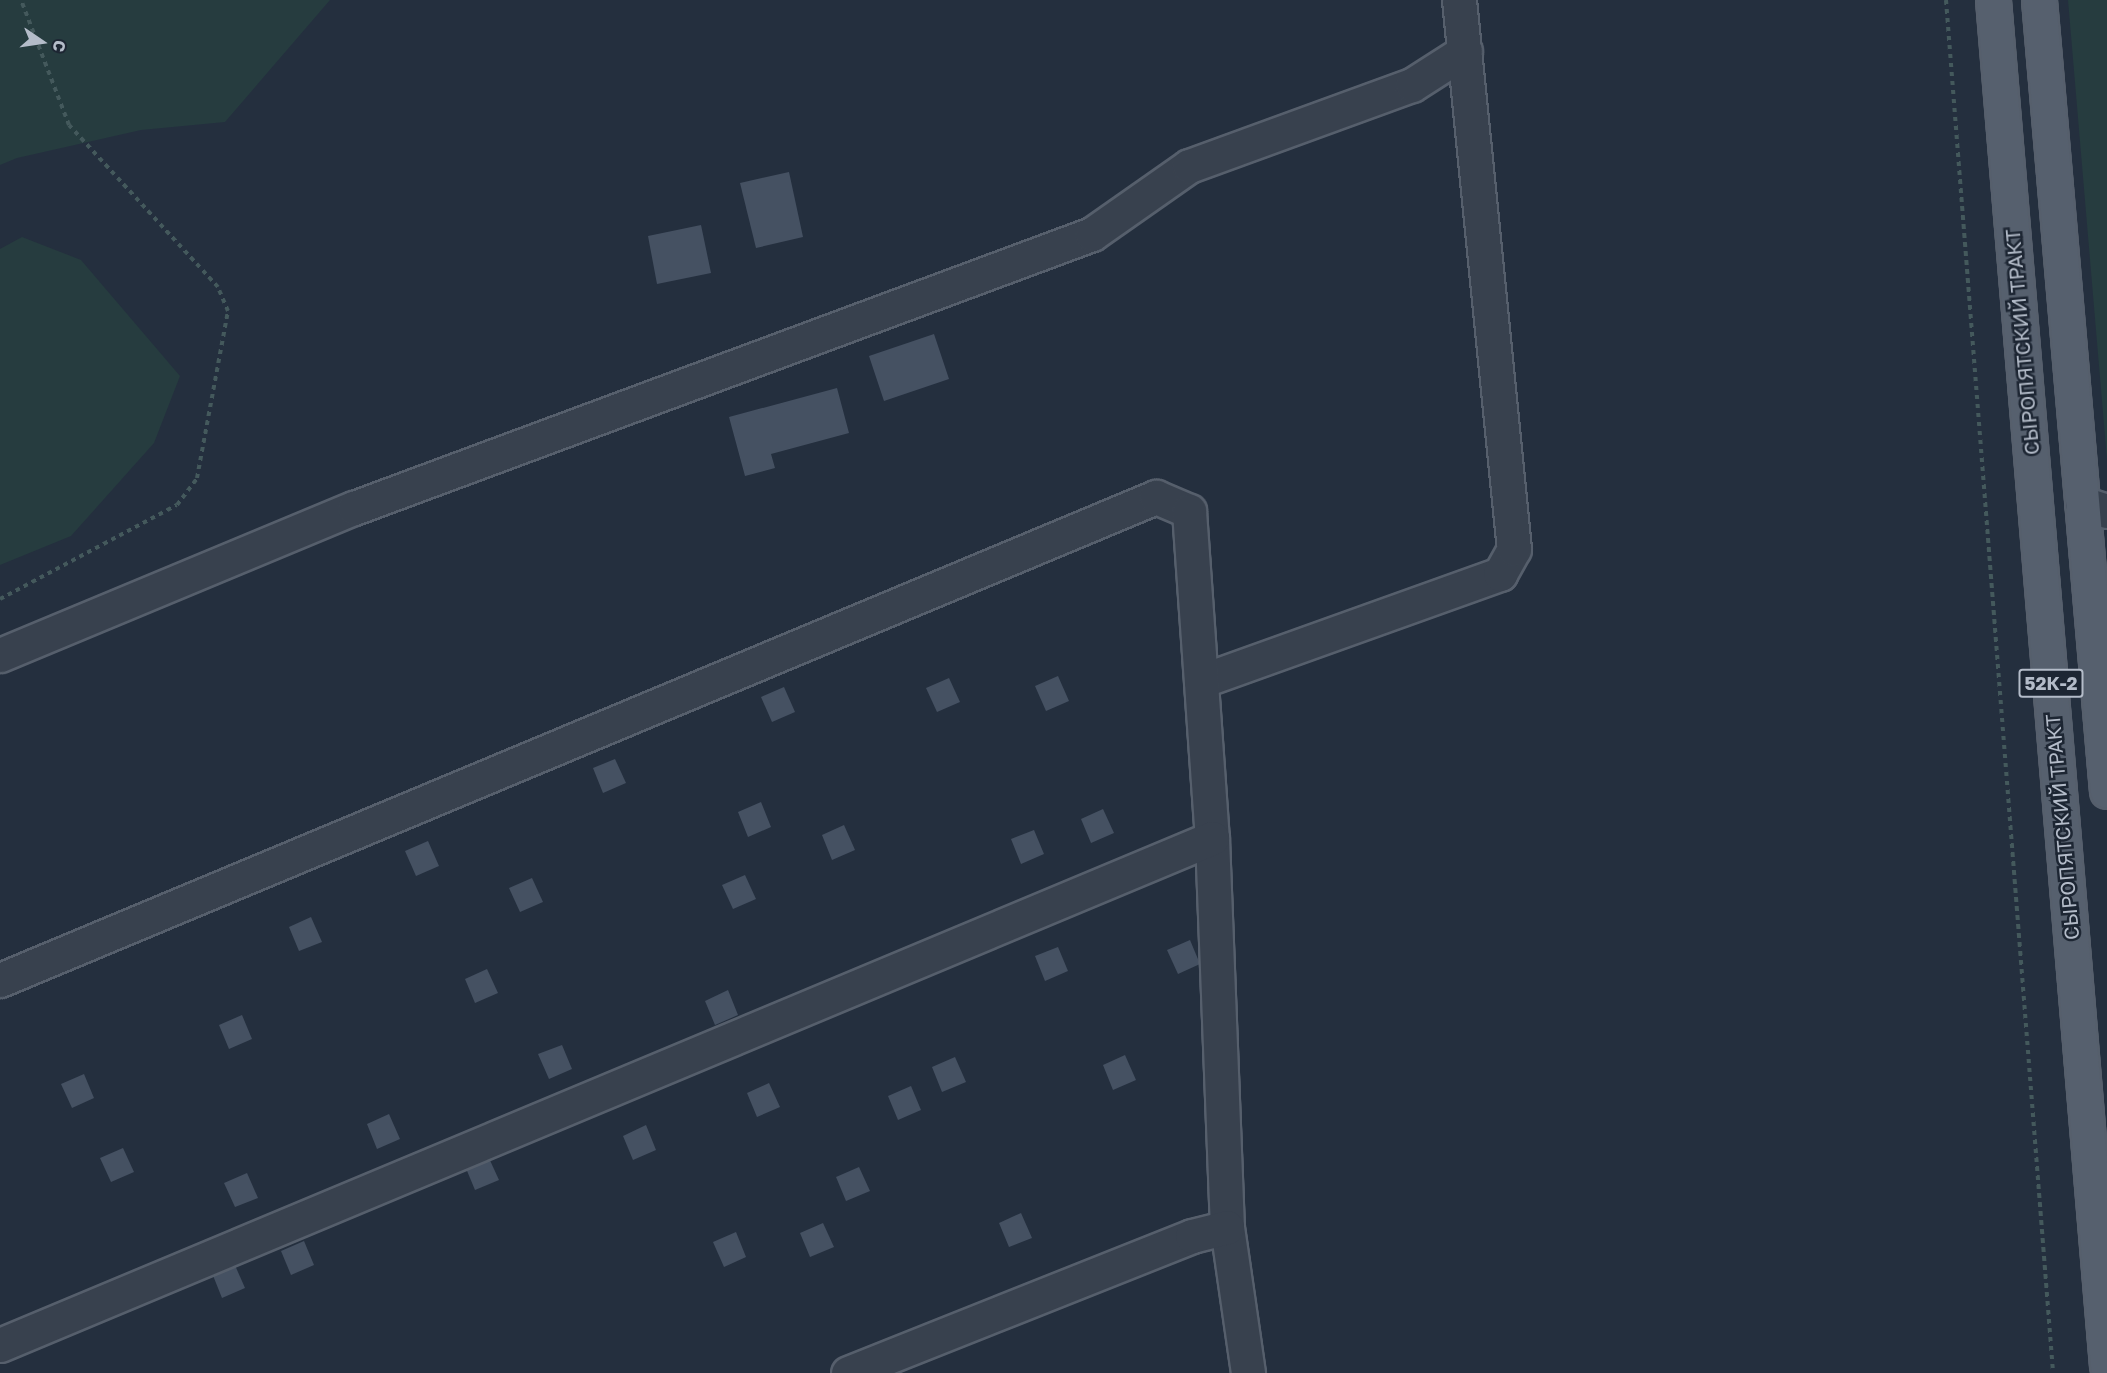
<!DOCTYPE html>
<html>
<head>
<meta charset="utf-8">
<style>
  body { margin:0 }
  #map { position:relative; width:2107px; height:1373px; overflow:hidden; background:#242f3e; font-family:"Golos Text",sans-serif }
  div>[style] { position:absolute }
  [style*='--x'] { left:calc(var(--x)*1px); top:calc(var(--y)*1px); width:calc(var(--w)*1px); rotate:calc(var(--a)*1deg) }
  .green>* { inset:0; background:#263c3f }
  .building>* { inset:0; background:#455162 }
  .path>* { height:4px; margin-top:-2px; transform-origin:0; background:repeating-linear-gradient(90deg,#44595c 0 4.5px,transparent 0 9px) }
  .roads { filter:drop-shadow(2px 0 #565f6c) drop-shadow(-2px 0 #565f6c) drop-shadow(0 2px #565f6c) drop-shadow(0 -2px #565f6c) }
  .minor>* { height:33px; margin:-16.5px; padding:0 16.5px; transform-origin:16.5px; border-radius:16.5px; background:#38414e }
  .major>* { height:33px; margin:-16.5px; padding:0 16.5px; transform-origin:16.5px; border-radius:16.5px; background:#56606e }
  span { translate:-50% -50%; white-space:nowrap; text-align:center; line-height:1.15; -webkit-text-stroke:5px #1d2633; paint-order:stroke }
  .shield-label span { padding:2px 4px; background:#1d2633; border:2px solid; border-radius:4px; -webkit-text-stroke-width:0 }
  .shield-label { font-size:18px; color:#b4bcc9; font-weight:700 }
  .street-label { font-size:20px; color:#b4bcc9 }
  .north { position:absolute; left:12px; top:12px; width:60px; height:60px; -webkit-text-stroke:4px #1d2633; paint-order:stroke; rotate:103deg; font-size:16px; font-weight:700; line-height:24px; text-align:center; color:#b4bcc9 }
  .north::after { content:''; display:block; margin:auto; width:21px; height:27px; background:#b4bcc9; clip-path:polygon(50% 0,100% 100%,50% 72%,0 100%) }
</style>
</head>
<body>
<div id="map">
  <div class="green">
    <i style="clip-path:polygon(0 0,330px 0,225px 122px,141px 130px,17px 158px,0 165px)"></i>
    <i style="clip-path:polygon(2068px 0,2107px 0,2107px 460px)"></i>
    <i style="clip-path:polygon(22px 237px,81px 260px,180px 376px,154px 443px,71px 536px,0 565px,0 249px)"></i>
  </div>
  <div class="building">
    <i style="clip-path:polygon(789px 172px,803px 237px,756px 248px,740px 183px)"></i>
    <i style="clip-path:polygon(701px 225px,711px 273px,657px 284px,648px 236px)"></i>
    <i style="clip-path:polygon(934px 334px,949px 379px,884px 401px,869px 356px)"></i>
    <i style="clip-path:polygon(837px 388px,849px 433px,771px 454px,775px 468px,745px 476px,729px 417px)"></i>
    <i style="clip-path:polygon(1058px 676px,1069px 701px,1046px 711px,1035px 686px)"></i>
    <i style="clip-path:polygon(949px 678px,960px 702px,937px 712px,926px 688px)"></i>
    <i style="clip-path:polygon(784px 687px,795px 712px,772px 722px,761px 697px)"></i>
    <i style="clip-path:polygon(615px 759px,626px 783px,603px 793px,593px 768px)"></i>
    <i style="clip-path:polygon(761px 802px,771px 827px,748px 837px,738px 812px)"></i>
    <i style="clip-path:polygon(1103px 809px,1114px 833px,1091px 843px,1081px 819px)"></i>
    <i style="clip-path:polygon(844px 825px,855px 850px,832px 860px,822px 835px)"></i>
    <i style="clip-path:polygon(1034px 830px,1044px 854px,1021px 864px,1011px 839px)"></i>
    <i style="clip-path:polygon(428px 841px,439px 866px,416px 876px,405px 851px)"></i>
    <i style="clip-path:polygon(745px 875px,756px 899px,733px 909px,722px 885px)"></i>
    <i style="clip-path:polygon(532px 878px,543px 902px,520px 912px,509px 888px)"></i>
    <i style="clip-path:polygon(311px 917px,322px 942px,299px 951px,289px 927px)"></i>
    <i style="clip-path:polygon(1190px 940px,1200px 964px,1178px 974px,1167px 950px)"></i>
    <i style="clip-path:polygon(1058px 947px,1068px 971px,1045px 981px,1035px 956px)"></i>
    <i style="clip-path:polygon(487px 969px,498px 993px,475px 1003px,465px 979px)"></i>
    <i style="clip-path:polygon(728px 990px,738px 1015px,715px 1025px,705px 1001px)"></i>
    <i style="clip-path:polygon(242px 1015px,252px 1039px,229px 1049px,219px 1025px)"></i>
    <i style="clip-path:polygon(562px 1045px,572px 1069px,549px 1079px,538px 1054px)"></i>
    <i style="clip-path:polygon(1125px 1055px,1136px 1080px,1113px 1090px,1103px 1065px)"></i>
    <i style="clip-path:polygon(955px 1057px,966px 1082px,942px 1092px,932px 1067px)"></i>
    <i style="clip-path:polygon(84px 1074px,94px 1098px,72px 1108px,61px 1084px)"></i>
    <i style="clip-path:polygon(769px 1083px,780px 1107px,757px 1117px,747px 1093px)"></i>
    <i style="clip-path:polygon(911px 1086px,921px 1110px,898px 1120px,888px 1096px)"></i>
    <i style="clip-path:polygon(389px 1114px,400px 1139px,377px 1149px,367px 1124px)"></i>
    <i style="clip-path:polygon(646px 1125px,656px 1150px,633px 1160px,623px 1136px)"></i>
    <i style="clip-path:polygon(123px 1148px,134px 1172px,111px 1182px,100px 1158px)"></i>
    <i style="clip-path:polygon(488px 1156px,499px 1180px,475px 1190px,465px 1166px)"></i>
    <i style="clip-path:polygon(859px 1167px,870px 1191px,846px 1201px,836px 1177px)"></i>
    <i style="clip-path:polygon(247px 1173px,258px 1198px,235px 1207px,224px 1183px)"></i>
    <i style="clip-path:polygon(1021px 1213px,1032px 1238px,1009px 1247px,999px 1223px)"></i>
    <i style="clip-path:polygon(823px 1223px,834px 1247px,810px 1257px,800px 1233px)"></i>
    <i style="clip-path:polygon(736px 1232px,746px 1257px,724px 1267px,713px 1242px)"></i>
    <i style="clip-path:polygon(304px 1241px,314px 1265px,291px 1275px,281px 1251px)"></i>
    <i style="clip-path:polygon(234px 1263px,245px 1288px,222px 1298px,212px 1273px)"></i>
  </div>
  <div class="path">
    <i style="--x:1946;--y:0;--w:1377;--a:85.54"></i>
    <i style="--x:0;--y:599;--w:200;--a:-28"></i>
    <i style="--x:177;--y:505;--w:34;--a:-53"></i>
    <i style="--x:197;--y:478;--w:170;--a:-79.5"></i>
    <i style="--x:228;--y:311;--w:26;--a:-113"></i>
    <i style="--x:218;--y:287;--w:220;--a:-132.6"></i>
    <i style="--x:69;--y:125;--w:134;--a:-111"></i>
  </div>
  <div class="roads">
    <div class="minor">
      <i style="--x:2082;--y:503;--w:26;--a:18"></i>
      <i style="--x:0;--y:655;--w:383;--a:-22.6"></i>
      <i style="--x:354;--y:508;--w:787;--a:-20.37"></i>
      <i style="--x:1092;--y:234;--w:118;--a:-35"></i>
      <i style="--x:1189;--y:166;--w:237;--a:-20"></i>
      <i style="--x:1412;--y:85;--w:63;--a:-32.7"></i>
      <i style="--x:1201;--y:681;--w:318;--a:-19.7"></i>
      <i style="--x:1500;--y:574;--w:29;--a:-61"></i>
      <i style="--x:1514;--y:549;--w:552;--a:-95.72"></i>
      <i style="--x:0;--y:980;--w:1253;--a:-22.68"></i>
      <i style="--x:1156;--y:497;--w:36;--a:23"></i>
      <i style="--x:1189;--y:511;--w:328;--a:86"></i>
      <i style="--x:1212;--y:838;--w:389;--a:87.8"></i>
      <i style="--x:1227;--y:1227;--w:148;--a:81.8"></i>
      <i style="--x:0;--y:1345;--w:1314;--a:-22.7"></i>
      <i style="--x:848;--y:1373;--w:370;--a:-21.7"></i>
      <i style="--x:1192;--y:1236;--w:36;--a:-14"></i>
    </div>
    <div class="major">
      <i style="--x:1993;--y:0;--w:1371;--a:85.23"></i>
      <i style="--x:2039;--y:0;--w:794;--a:85.09"></i>
    </div>
  </div>
  <div class="shield-label">
    <span style="left:2051px;top:683px">52К-2</span>
  </div>
  <div class="street-label">
    <span style="left:2022px;top:342px;rotate:-95deg">СЫРОПЯТСКИЙ ТРАКТ</span>
    <span style="left:2062px;top:827px;rotate:-95deg">СЫРОПЯТСКИЙ ТРАКТ</span>
  </div>
  <div class="north">С</div>
</div>
</body>
</html>
